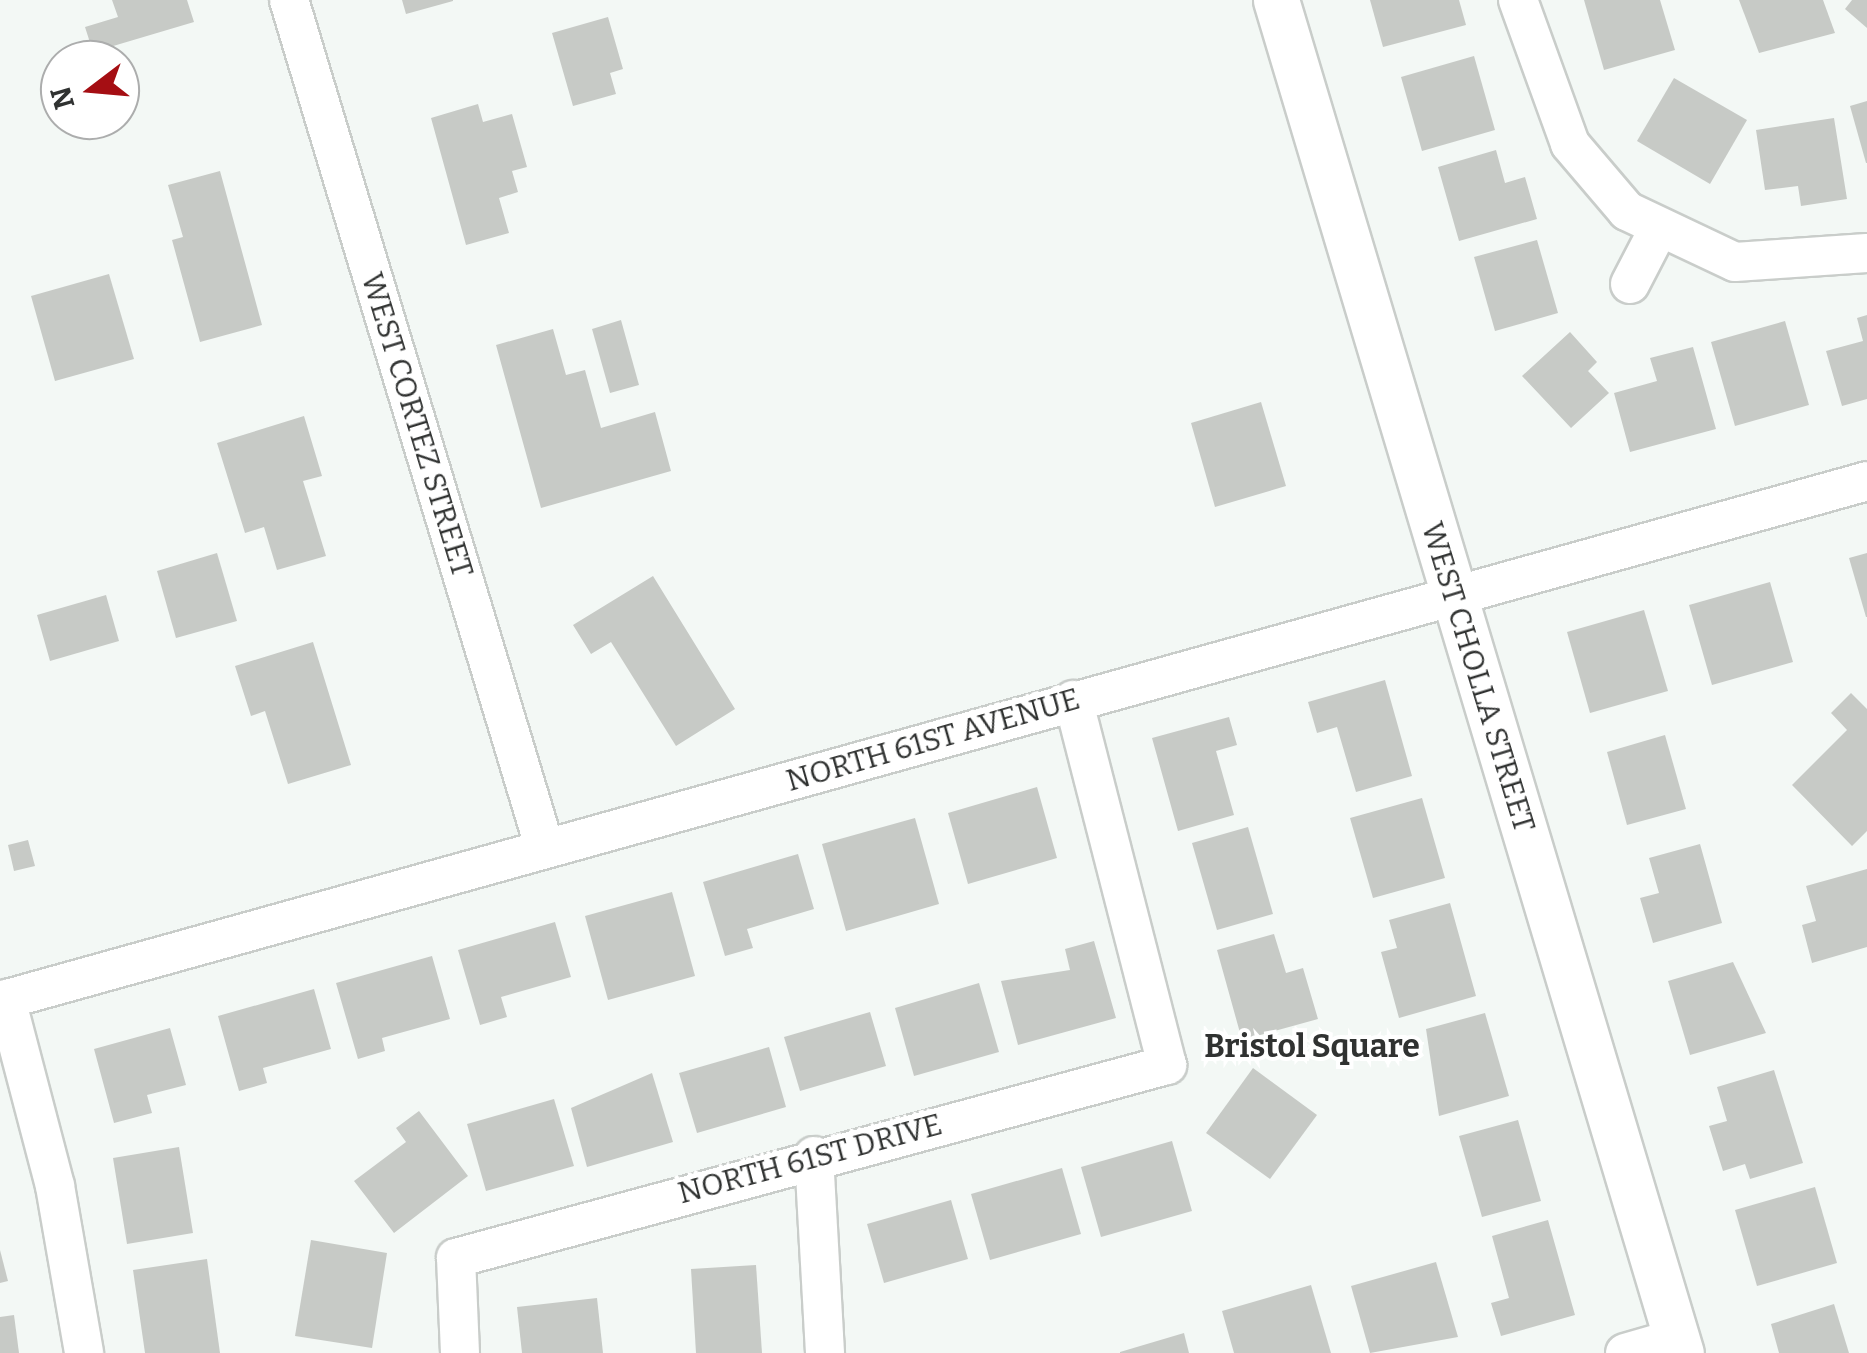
<!DOCTYPE html>
<html>
<head>
<meta charset="utf-8">
<style>
  body { margin:0 }
  #map { position:relative; width:1867px; height:1353px; overflow:hidden; background:#f3f8f5; font-family:Bitter,serif }
  div>[style] { position:absolute }
  [style*='--x'] { left:calc(var(--x)*1px); top:calc(var(--y)*1px); width:calc(var(--w)*1px); rotate:calc(var(--a)*1deg) }
  .building>* { inset:0; background:#c7cac6 }
  .roads { filter:drop-shadow(2px 0 #c9cdca) drop-shadow(-2px 0 #c9cdca) drop-shadow(0 2px #c9cdca) drop-shadow(0 -2px #c9cdca) }
  .minor>* { height:38px; margin:-19px; padding:0 19px; transform-origin:19px; border-radius:19px; background:#fff }
  .tertiary>* { height:45px; margin:-22.5px; padding:0 22.5px; transform-origin:22.5px; border-radius:22.5px; background:#fff }
  span { translate:-50% -50%; white-space:nowrap; text-align:center; line-height:1.15; -webkit-text-stroke:8px #fff; paint-order:stroke }
  .street-label { font-size:30px; color:#303231 }
  .neighbourhood-label { font-size:32px; color:#303231; font-weight:700 }
  .north { position:absolute; left:40px; top:40px; width:100px; height:100px; box-sizing:border-box; background:#fff; border:2px solid #acadad; border-radius:50%; rotate:254deg; font-size:28px; font-weight:700; line-height:40px; text-align:center; color:#303231 }
  .north::after { content:''; display:block; margin:auto; width:35px; height:45px; background:#a50e13; clip-path:polygon(50% 0,100% 100%,50% 72%,0 100%) }
</style>
</head>
<body>
<div id="map">
  <div class="building">
    <i style="clip-path:polygon(112px 0,187px 0,194px 22px,93px 52px,85px 27px,118px 17px)"></i>
    <i style="clip-path:polygon(402px 0,453px 0,453px 1px,406px 14px)"></i>
    <i style="clip-path:polygon(1370px 0,1459px 0,1466px 25px,1383px 47px)"></i>
    <i style="clip-path:polygon(1584px 0,1660px 0,1675px 50px,1604px 70px)"></i>
    <i style="clip-path:polygon(1739px 0,1823px 0,1835px 33px,1759px 53px)"></i>
    <i style="clip-path:polygon(1852px 0,1867px 0,1867px 28px,1845px 9px)"></i>
    <i style="clip-path:polygon(608px 17px,623px 69px,610px 73px,616px 94px,573px 106px,552px 33px)"></i>
    <i style="clip-path:polygon(1474px 56px,1495px 130px,1422px 151px,1401px 77px)"></i>
    <i style="clip-path:polygon(1674px 78px,1747px 120px,1710px 184px,1637px 141px)"></i>
    <i style="clip-path:polygon(1867px 101px,1867px 163px,1866px 163px,1850px 106px)"></i>
    <i style="clip-path:polygon(478px 104px,483px 122px,512px 114px,527px 167px,512px 171px,518px 192px,499px 198px,509px 233px,466px 245px,431px 118px)"></i>
    <i style="clip-path:polygon(1834px 118px,1847px 199px,1801px 206px,1798px 186px,1765px 190px,1756px 130px)"></i>
    <i style="clip-path:polygon(1496px 150px,1505px 183px,1525px 177px,1537px 219px,1459px 241px,1438px 167px)"></i>
    <i style="clip-path:polygon(220px 171px,262px 325px,200px 342px,172px 240px,183px 237px,168px 185px)"></i>
    <i style="clip-path:polygon(1537px 240px,1558px 313px,1495px 331px,1474px 257px)"></i>
    <i style="clip-path:polygon(109px 274px,134px 359px,55px 381px,31px 296px)"></i>
    <i style="clip-path:polygon(1867px 315px,1867px 399px,1842px 406px,1826px 351px,1863px 341px,1857px 318px)"></i>
    <i style="clip-path:polygon(621px 320px,639px 385px,610px 393px,592px 329px)"></i>
    <i style="clip-path:polygon(1785px 321px,1809px 405px,1735px 426px,1711px 342px)"></i>
    <i style="clip-path:polygon(553px 329px,566px 375px,585px 370px,601px 428px,655px 412px,671px 471px,541px 508px,496px 345px)"></i>
    <i style="clip-path:polygon(1570px 332px,1597px 362px,1588px 371px,1609px 393px,1571px 428px,1522px 376px)"></i>
    <i style="clip-path:polygon(1693px 347px,1716px 429px,1630px 452px,1614px 393px,1657px 381px,1650px 358px)"></i>
    <i style="clip-path:polygon(1261px 402px,1286px 486px,1215px 507px,1191px 423px)"></i>
    <i style="clip-path:polygon(304px 416px,322px 476px,303px 481px,326px 556px,277px 570px,264px 527px,245px 533px,217px 443px)"></i>
    <i style="clip-path:polygon(217px 553px,237px 621px,176px 638px,157px 571px)"></i>
    <i style="clip-path:polygon(1867px 553px,1867px 617px,1866px 617px,1849px 558px)"></i>
    <i style="clip-path:polygon(653px 576px,735px 709px,676px 746px,611px 642px,591px 654px,573px 625px)"></i>
    <i style="clip-path:polygon(1770px 582px,1793px 662px,1712px 685px,1689px 605px)"></i>
    <i style="clip-path:polygon(106px 595px,119px 641px,50px 661px,37px 615px)"></i>
    <i style="clip-path:polygon(1644px 610px,1668px 691px,1590px 713px,1567px 632px)"></i>
    <i style="clip-path:polygon(313px 642px,351px 765px,288px 784px,265px 711px,251px 716px,235px 666px)"></i>
    <i style="clip-path:polygon(1385px 680px,1412px 776px,1356px 792px,1337px 727px,1317px 733px,1308px 702px)"></i>
    <i style="clip-path:polygon(1851px 693px,1867px 709px,1867px 831px,1852px 846px,1792px 785px,1847px 730px,1831px 713px)"></i>
    <i style="clip-path:polygon(1229px 717px,1237px 745px,1216px 751px,1234px 815px,1178px 831px,1152px 738px)"></i>
    <i style="clip-path:polygon(1665px 735px,1686px 809px,1627px 825px,1607px 752px)"></i>
    <i style="clip-path:polygon(1037px 787px,1057px 858px,968px 884px,948px 813px)"></i>
    <i style="clip-path:polygon(1422px 798px,1445px 878px,1373px 898px,1350px 818px)"></i>
    <i style="clip-path:polygon(915px 818px,939px 904px,846px 931px,822px 844px)"></i>
    <i style="clip-path:polygon(1248px 827px,1273px 914px,1217px 930px,1192px 843px)"></i>
    <i style="clip-path:polygon(28px 840px,35px 866px,14px 871px,8px 845px)"></i>
    <i style="clip-path:polygon(1700px 844px,1722px 923px,1653px 943px,1640px 898px,1659px 893px,1649px 858px)"></i>
    <i style="clip-path:polygon(798px 854px,814px 909px,747px 929px,753px 948px,725px 956px,703px 882px)"></i>
    <i style="clip-path:polygon(1867px 869px,1867px 947px,1812px 963px,1802px 925px,1816px 921px,1806px 886px)"></i>
    <i style="clip-path:polygon(672px 892px,695px 976px,608px 1000px,585px 916px)"></i>
    <i style="clip-path:polygon(1450px 903px,1476px 996px,1399px 1018px,1381px 952px,1397px 948px,1389px 920px)"></i>
    <i style="clip-path:polygon(555px 922px,571px 977px,501px 997px,507px 1017px,480px 1025px,458px 950px)"></i>
    <i style="clip-path:polygon(1274px 934px,1286px 973px,1303px 968px,1318px 1019px,1242px 1040px,1217px 950px)"></i>
    <i style="clip-path:polygon(1094px 941px,1116px 1018px,1018px 1045px,1001px 981px,1070px 970px,1065px 949px)"></i>
    <i style="clip-path:polygon(432px 956px,450px 1019px,382px 1038px,385px 1051px,358px 1059px,336px 983px)"></i>
    <i style="clip-path:polygon(1733px 962px,1766px 1033px,1690px 1055px,1668px 981px)"></i>
    <i style="clip-path:polygon(979px 983px,999px 1052px,914px 1076px,895px 1008px)"></i>
    <i style="clip-path:polygon(314px 989px,331px 1049px,263px 1068px,267px 1083px,239px 1091px,218px 1016px)"></i>
    <i style="clip-path:polygon(870px 1012px,886px 1066px,800px 1091px,784px 1037px)"></i>
    <i style="clip-path:polygon(1485px 1013px,1509px 1096px,1439px 1116px,1426px 1029px)"></i>
    <i style="clip-path:polygon(170px 1028px,186px 1085px,147px 1095px,152px 1113px,114px 1123px,94px 1049px)"></i>
    <i style="clip-path:polygon(769px 1047px,786px 1107px,697px 1133px,679px 1073px)"></i>
    <i style="clip-path:polygon(1253px 1068px,1317px 1115px,1270px 1179px,1206px 1133px)"></i>
    <i style="clip-path:polygon(1774px 1070px,1803px 1163px,1750px 1179px,1745px 1164px,1723px 1171px,1709px 1126px,1727px 1121px,1717px 1087px)"></i>
    <i style="clip-path:polygon(652px 1073px,673px 1142px,587px 1167px,571px 1108px)"></i>
    <i style="clip-path:polygon(554px 1099px,574px 1166px,486px 1191px,467px 1124px)"></i>
    <i style="clip-path:polygon(419px 1111px,468px 1176px,394px 1233px,354px 1181px,406px 1142px,396px 1128px)"></i>
    <i style="clip-path:polygon(1518px 1120px,1541px 1201px,1482px 1217px,1459px 1136px)"></i>
    <i style="clip-path:polygon(1172px 1141px,1192px 1211px,1101px 1237px,1081px 1167px)"></i>
    <i style="clip-path:polygon(179px 1147px,193px 1233px,127px 1244px,113px 1158px)"></i>
    <i style="clip-path:polygon(1062px 1168px,1081px 1234px,990px 1260px,971px 1194px)"></i>
    <i style="clip-path:polygon(1815px 1187px,1837px 1263px,1757px 1286px,1735px 1210px)"></i>
    <i style="clip-path:polygon(951px 1200px,968px 1259px,884px 1283px,867px 1224px)"></i>
    <i style="clip-path:polygon(1548px 1220px,1575px 1315px,1501px 1336px,1491px 1303px,1509px 1298px,1492px 1236px)"></i>
    <i style="clip-path:polygon(311px 1240px,387px 1253px,372px 1348px,295px 1336px)"></i>
    <i style="clip-path:polygon(0 1250px,8px 1281px,0 1283px)"></i>
    <i style="clip-path:polygon(207px 1259px,220px 1353px,145px 1353px,133px 1270px)"></i>
    <i style="clip-path:polygon(1436px 1262px,1458px 1337px,1370px 1353px,1351px 1286px)"></i>
    <i style="clip-path:polygon(756px 1265px,762px 1353px,696px 1353px,691px 1269px)"></i>
    <i style="clip-path:polygon(1311px 1285px,1331px 1353px,1234px 1353px,1222px 1311px)"></i>
    <i style="clip-path:polygon(597px 1298px,603px 1353px,522px 1353px,517px 1307px)"></i>
    <i style="clip-path:polygon(1834px 1304px,1849px 1353px,1779px 1353px,1771px 1324px)"></i>
    <i style="clip-path:polygon(14px 1315px,19px 1353px,0 1353px,0 1317px)"></i>
    <i style="clip-path:polygon(1184px 1333px,1189px 1353px,1120px 1353px,1120px 1352px)"></i>
  </div>
  <div class="roads">
    <div class="minor">
      <i style="--x:289;--y:0;--w:887;--a:73.22"></i>
      <i style="--x:1518;--y:0;--w:153;--a:70.1"></i>
      <i style="--x:1570;--y:144;--w:88;--a:49.6"></i>
      <i style="--x:1627;--y:211;--w:119;--a:25.3"></i>
      <i style="--x:1735;--y:262;--w:132;--a:-3.9"></i>
      <i style="--x:1630;--y:284;--w:59;--a:-62.6"></i>
      <i style="--x:6;--y:999;--w:193;--a:75.3"></i>
      <i style="--x:55;--y:1186;--w:169;--a:80.1"></i>
      <i style="--x:0;--y:1001;--w:1938;--a:-15.56"></i>
      <i style="--x:814;--y:1156;--w:197;--a:86.8"></i>
      <i style="--x:460;--y:1353;--w:95;--a:-92.4"></i>
      <i style="--x:456;--y:1258;--w:737;--a:-15.19"></i>
      <i style="--x:1167;--y:1065;--w:377;--a:-104.4"></i>
      <i style="--x:1625;--y:1353;--w:54;--a:-16.1"></i>
    </div>
    <div class="tertiary">
      <i style="--x:1276;--y:0;--w:1412;--a:73.34"></i>
    </div>
  </div>
  <div class="street-label">
    <span style="left:417px;top:425px;rotate:73deg">WEST CORTEZ STREET</span>
    <span style="left:1478px;top:677px;rotate:73deg">WEST CHOLLA STREET</span>
    <span style="left:933px;top:740px;rotate:-16deg">NORTH 61ST AVENUE</span>
    <span style="left:810px;top:1159px;rotate:-15deg">NORTH 61ST DRIVE</span>
  </div>
  <div class="neighbourhood-label">
    <span style="left:1312px;top:1046px">Bristol Square</span>
  </div>
  <div class="north">N</div>
</div>
</body>
</html>
